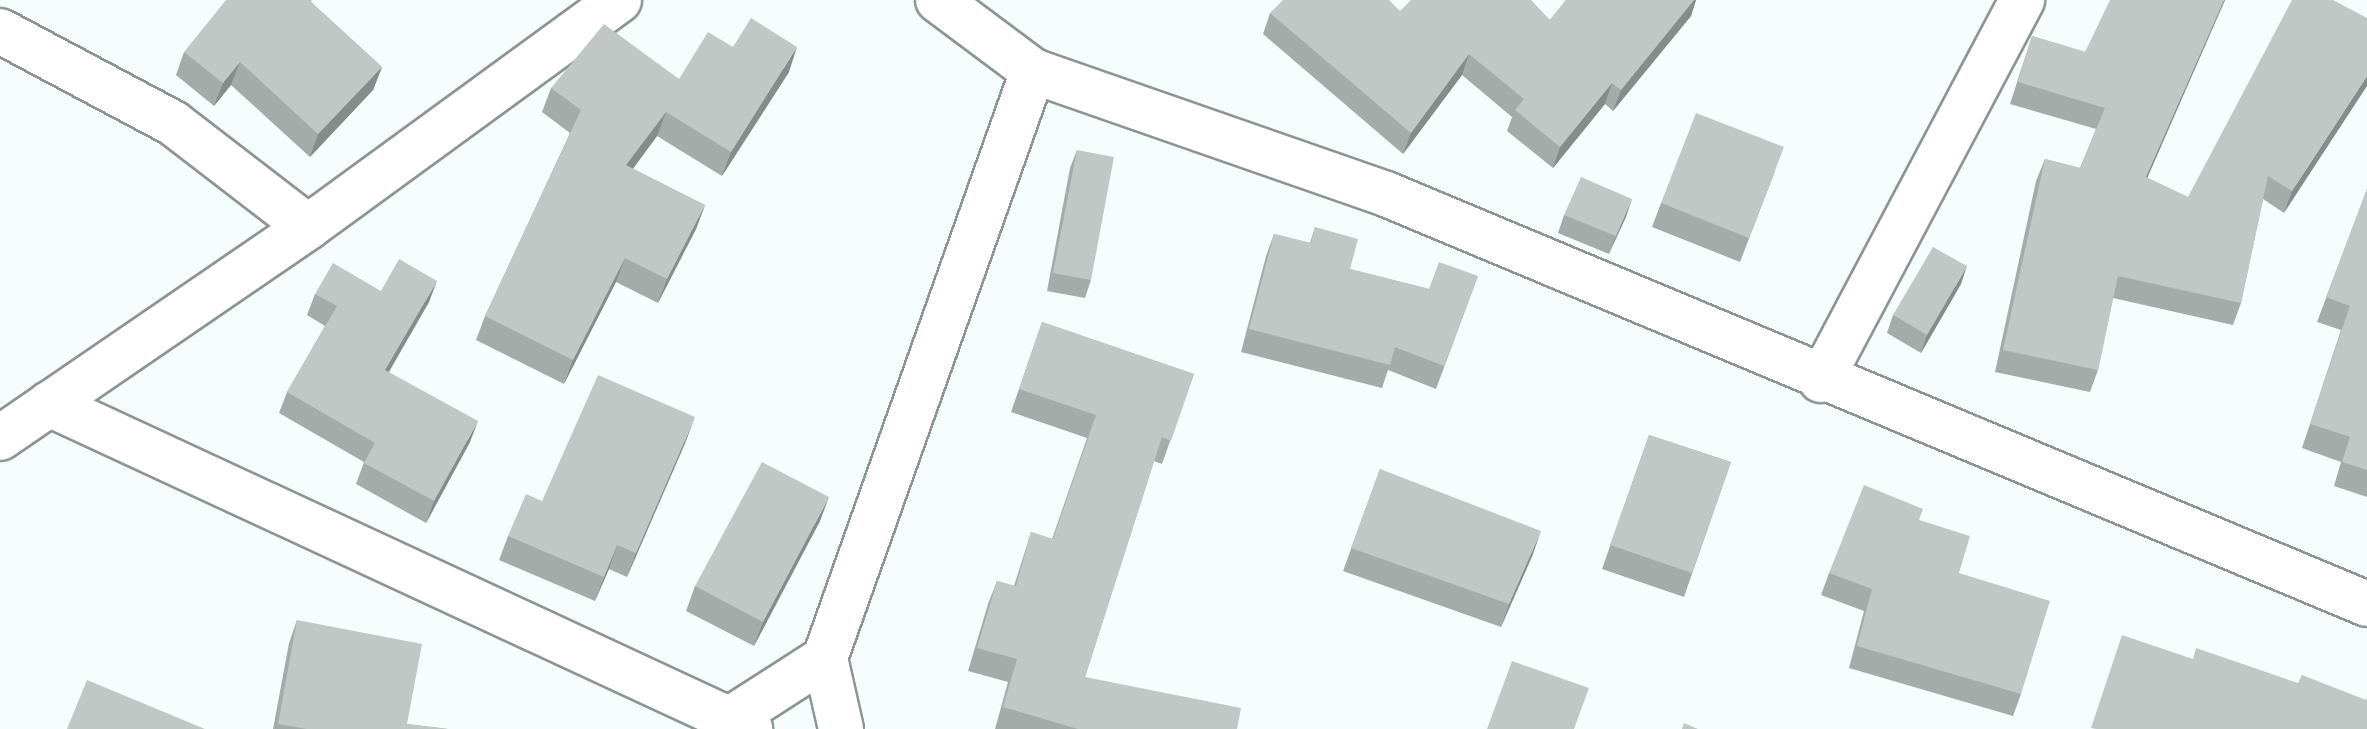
<!DOCTYPE html>
<html>
<head>
<meta charset="utf-8">
<style>
  body { margin:0 }
  #map { position:relative; width:2367px; height:729px; overflow:hidden; background:#f5fefc; font-family:Quicksand,sans-serif }
  div>[style] { position:absolute }
  [style*='--x'] { left:calc(var(--x)*1px); top:calc(var(--y)*1px); width:calc(var(--w)*1px); rotate:calc(var(--a)*1deg) }
  .roads { filter:drop-shadow(2px 0 #8d9593) drop-shadow(-2px 0 #8d9593) drop-shadow(0 2px #8d9593) drop-shadow(0 -2px #8d9593) }
  .street>* { height:44px; margin:-22px; padding:0 22px; transform-origin:22px; border-radius:22px; background:#fff }
  .wall>* { inset:0; background:#a4aca9 }
  .shaded-wall>* { inset:0; background:#868c8a }
  .building>* { inset:0; background:#bfc8c5 }
  span { translate:-50% -50%; white-space:nowrap; text-align:center; line-height:1.15; -webkit-text-stroke:6px #f5fefc; paint-order:stroke }
</style>
</head>
<body>
<div id="map">
  <div class="roads">
    <div class="street">
      <i style="--x:938;--y:0;--w:119;--a:36.8"></i>
      <i style="--x:1033;--y:71;--w:374;--a:19.2"></i>
      <i style="--x:1386;--y:194;--w:1063;--a:22.68"></i>
      <i style="--x:0;--y:31;--w:196;--a:28"></i>
      <i style="--x:173;--y:123;--w:170;--a:37.6"></i>
      <i style="--x:1821;--y:380;--w:430;--a:-62.1"></i>
      <i style="--x:49;--y:404;--w:773;--a:24.87"></i>
      <i style="--x:0;--y:438;--w:373;--a:-34.4"></i>
      <i style="--x:308;--y:227;--w:385;--a:-36.1"></i>
      <i style="--x:727;--y:721;--w:117;--a:-32.7"></i>
      <i style="--x:841;--y:729;--w:73;--a:-102.7"></i>
      <i style="--x:825;--y:658;--w:623;--a:-70.49"></i>
    </div>
  </div>
  <div class="wall">
    <i style="clip-path:polygon(1566px 0,1696px 0,1691px 16px,1613px 111px,1605px 104px,1553px 168px,1507px 131px,1512px 117px,1462px 75px,1403px 154px,1263px 34px,1270px 13px,1400px 11px,1550px 20px)"></i>
    <i style="clip-path:polygon(2225px 0,2147px 178px,2188px 197px,2367px 18px,2284px 213px,2263px 199px,2241px 303px,2233px 325px,2113px 298px,2098px 370px,2090px 392px,1995px 372px,2036px 181px,2045px 159px,2080px 168px,2096px 129px,2010px 104px,2032px 36px,2085px 52px)"></i>
    <i style="clip-path:polygon(311px 2px,382px 67px,373px 90px,310px 157px,231px 85px,214px 106px,176px 75px,184px 52px)"></i>
    <i style="clip-path:polygon(733px 47px,789px 72px,722px 176px,657px 136px,633px 169px,705px 205px,696px 229px,658px 303px,616px 282px,564px 384px,476px 340px,485px 316px,570px 133px,542px 112px,551px 88px,679px 79px)"></i>
    <i style="clip-path:polygon(1077px 150px,1091px 280px,1085px 298px,1047px 291px,1070px 168px)"></i>
    <i style="clip-path:polygon(1775px 171px,1740px 262px,1652px 227px,1661px 203px)"></i>
    <i style="clip-path:polygon(2367px 189px,2367px 497px,2334px 486px,2341px 462px,2302px 448px,2341px 330px,2317px 322px)"></i>
    <i style="clip-path:polygon(1632px 199px,1609px 254px,1558px 233px,1564px 215px)"></i>
    <i style="clip-path:polygon(1315px 227px,1350px 269px,1429px 289px,1478px 276px,1436px 389px,1388px 370px,1382px 388px,1241px 352px,1266px 256px,1274px 234px,1310px 243px)"></i>
    <i style="clip-path:polygon(1961px 284px,1921px 353px,1887px 333px,1893px 315px)"></i>
    <i style="clip-path:polygon(381px 291px,429px 302px,389px 372px,470px 442px,426px 523px,356px 484px,364px 462px,279px 413px,287px 392px,325px 326px,307px 315px,315px 294px)"></i>
    <i style="clip-path:polygon(1042px 322px,1194px 374px,1162px 464px,1154px 461px,1085px 677px,1237px 729px,995px 729px,1008px 682px,968px 671px,988px 604px,997px 581px,1014px 586px,1031px 532px,1052px 539px,1087px 438px,1011px 412px)"></i>
    <i style="clip-path:polygon(1649px 435px,1731px 462px,1684px 597px,1602px 569px)"></i>
    <i style="clip-path:polygon(686px 441px,627px 577px,609px 569px,595px 601px,499px 560px,508px 536px)"></i>
    <i style="clip-path:polygon(1380px 469px,1533px 554px,1501px 627px,1343px 571px)"></i>
    <i style="clip-path:polygon(1919px 520px,1959px 573px,2021px 694px,2013px 716px,1849px 668px,1864px 611px,1821px 595px,1829px 573px)"></i>
    <i style="clip-path:polygon(820px 521px,754px 646px,686px 611px,695px 586px)"></i>
    <i style="clip-path:polygon(297px 620px,407px 724px,448px 729px,273px 729px,289px 643px)"></i>
  </div>
  <div class="shaded-wall">
    <i style="clip-path:polygon(1694px 0,1696px 0,1691px 16px,1613px 111px,1621px 90px)"></i>
    <i style="clip-path:polygon(2224px 0,2225px 0,2138px 199px,2146px 177px)"></i>
    <i style="clip-path:polygon(797px 47px,789px 72px,722px 176px,731px 152px)"></i>
    <i style="clip-path:polygon(1469px 54px,1462px 75px,1403px 154px,1411px 133px)"></i>
    <i style="clip-path:polygon(240px 62px,231px 85px,214px 106px,223px 83px)"></i>
    <i style="clip-path:polygon(382px 67px,373px 90px,310px 157px,318px 134px)"></i>
    <i style="clip-path:polygon(2367px 76px,2367px 86px,2284px 213px,2292px 191px)"></i>
    <i style="clip-path:polygon(1612px 83px,1605px 104px,1553px 168px,1560px 147px)"></i>
    <i style="clip-path:polygon(666px 112px,657px 136px,617px 190px,626px 165px)"></i>
    <i style="clip-path:polygon(1632px 199px,1626px 217px,1609px 254px,1616px 236px)"></i>
    <i style="clip-path:polygon(705px 205px,696px 229px,658px 303px,667px 279px)"></i>
    <i style="clip-path:polygon(625px 258px,616px 282px,564px 384px,573px 360px)"></i>
    <i style="clip-path:polygon(1967px 266px,1961px 284px,1921px 353px,1927px 335px)"></i>
    <i style="clip-path:polygon(437px 281px,429px 302px,377px 392px,385px 370px)"></i>
    <i style="clip-path:polygon(695px 417px,686px 441px,627px 577px,636px 553px)"></i>
    <i style="clip-path:polygon(478px 421px,470px 442px,426px 523px,434px 501px)"></i>
    <i style="clip-path:polygon(829px 497px,820px 521px,754px 646px,763px 622px)"></i>
    <i style="clip-path:polygon(1541px 531px,1533px 554px,1501px 627px,1509px 604px)"></i>
    <i style="clip-path:polygon(617px 545px,609px 569px,595px 601px,604px 577px)"></i>
  </div>
  <div class="building">
    <i style="clip-path:polygon(226px 0,312px 0,311px 2px,382px 67px,318px 134px,240px 62px,223px 83px,184px 52px)"></i>
    <i style="clip-path:polygon(1283px 0,1389px 0,1400px 11px,1411px 0,1531px 0,1550px 20px,1566px 0,1694px 0,1621px 90px,1612px 83px,1560px 147px,1515px 110px,1524px 99px,1469px 54px,1411px 133px,1270px 13px)"></i>
    <i style="clip-path:polygon(2110px 0,2224px 0,2146px 177px,2188px 197px,2292px 0,2333px 0,2367px 18px,2367px 76px,2292px 191px,2268px 176px,2241px 303px,2118px 276px,2098px 370px,2003px 350px,2045px 159px,2080px 168px,2105px 108px,2018px 82px,2032px 36px,2085px 52px)"></i>
    <i style="clip-path:polygon(751px 18px,797px 47px,731px 152px,666px 112px,626px 165px,705px 205px,667px 279px,625px 258px,573px 360px,485px 316px,581px 110px,551px 88px,604px 24px,679px 79px,708px 32px,733px 47px)"></i>
    <i style="clip-path:polygon(1696px 113px,1784px 147px,1749px 238px,1661px 203px)"></i>
    <i style="clip-path:polygon(1077px 150px,1114px 157px,1091px 280px,1053px 273px)"></i>
    <i style="clip-path:polygon(1581px 177px,1632px 199px,1616px 236px,1564px 215px)"></i>
    <i style="clip-path:polygon(2367px 189px,2367px 470px,2342px 462px,2350px 437px,2310px 424px,2350px 306px,2326px 297px)"></i>
    <i style="clip-path:polygon(1315px 227px,1358px 239px,1350px 269px,1429px 289px,1439px 262px,1478px 276px,1444px 366px,1395px 347px,1390px 365px,1249px 329px,1274px 234px,1311px 243px)"></i>
    <i style="clip-path:polygon(1933px 247px,1967px 266px,1927px 335px,1893px 315px)"></i>
    <i style="clip-path:polygon(399px 259px,437px 281px,385px 370px,478px 421px,434px 501px,364px 463px,375px 443px,287px 392px,337px 306px,315px 294px,333px 263px,381px 291px)"></i>
    <i style="clip-path:polygon(1042px 322px,1194px 374px,1171px 441px,1162px 437px,1085px 677px,1241px 708px,1237px 729px,1078px 729px,1003px 707px,1017px 659px,977px 648px,997px 581px,1016px 586px,1031px 532px,1053px 539px,1096px 415px,1019px 389px)"></i>
    <i style="clip-path:polygon(598px 375px,695px 417px,636px 553px,617px 545px,604px 577px,508px 536px,526px 494px,542px 501px)"></i>
    <i style="clip-path:polygon(1649px 435px,1731px 462px,1692px 573px,1610px 545px)"></i>
    <i style="clip-path:polygon(762px 462px,829px 497px,763px 622px,695px 586px)"></i>
    <i style="clip-path:polygon(1380px 469px,1541px 531px,1509px 604px,1351px 548px)"></i>
    <i style="clip-path:polygon(1864px 485px,1923px 509px,1919px 520px,1970px 536px,1959px 573px,2050px 601px,2021px 694px,1857px 646px,1872px 589px,1829px 573px)"></i>
    <i style="clip-path:polygon(297px 620px,422px 644px,407px 724px,448px 729px,307px 729px,278px 724px)"></i>
    <i style="clip-path:polygon(2122px 635px,2193px 659px,2196px 648px,2298px 683px,2302px 675px,2366px 700px,2367px 696px,2367px 729px,2096px 729px,2091px 728px)"></i>
    <i style="clip-path:polygon(1512px 661px,1589px 688px,1574px 729px,1487px 729px)"></i>
    <i style="clip-path:polygon(87px 680px,205px 729px,67px 729px)"></i>
    <i style="clip-path:polygon(1684px 723px,1698px 729px,1682px 729px)"></i>
  </div>
</div>
</body>
</html>
